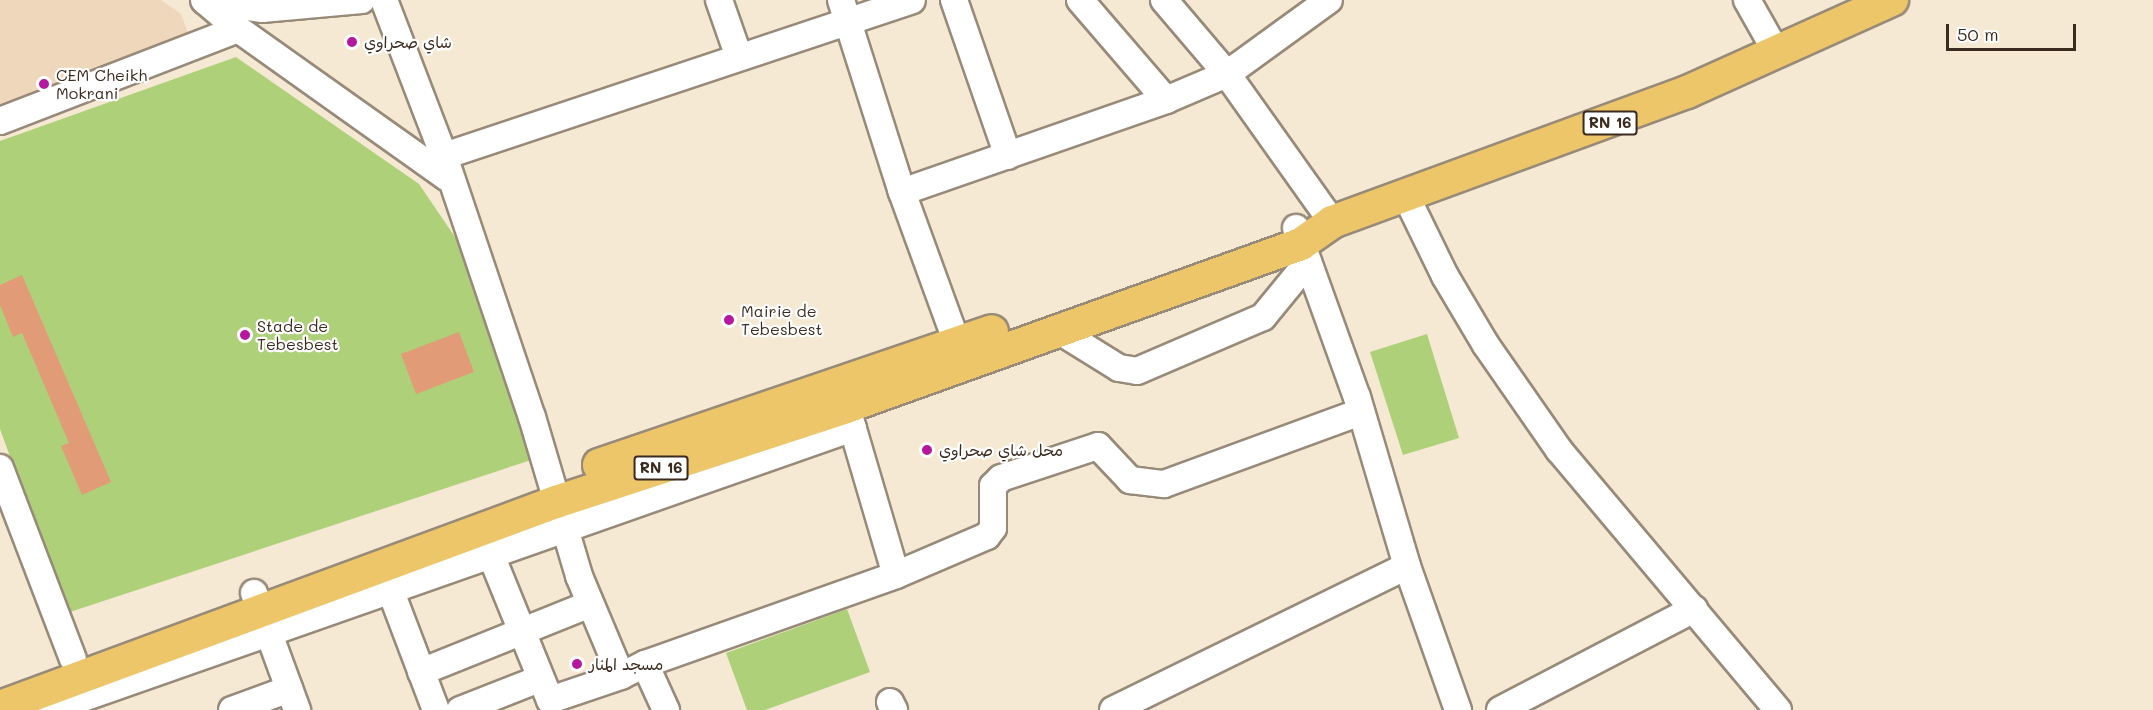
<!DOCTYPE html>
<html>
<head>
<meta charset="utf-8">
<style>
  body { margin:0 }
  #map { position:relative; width:2153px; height:710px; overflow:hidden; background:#f5e9d4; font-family:Mali,"Playpen Sans Arabic",sans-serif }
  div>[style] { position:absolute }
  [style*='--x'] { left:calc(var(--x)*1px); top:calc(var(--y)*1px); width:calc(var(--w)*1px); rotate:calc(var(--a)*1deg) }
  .built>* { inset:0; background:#eed7bb }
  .green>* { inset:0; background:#aed079 }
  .building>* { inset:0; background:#e19c77 }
  .roads { filter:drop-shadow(2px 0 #988a79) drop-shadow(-2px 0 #988a79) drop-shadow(0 2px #988a79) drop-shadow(0 -2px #988a79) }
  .minor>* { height:26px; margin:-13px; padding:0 13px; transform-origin:13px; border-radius:13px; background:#fff }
  .major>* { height:32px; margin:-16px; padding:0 16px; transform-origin:16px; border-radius:16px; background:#ecc669 }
  .dots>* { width:16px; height:16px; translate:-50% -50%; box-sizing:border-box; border:3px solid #fff; border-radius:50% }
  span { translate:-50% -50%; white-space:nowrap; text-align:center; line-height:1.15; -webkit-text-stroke:4.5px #fff; paint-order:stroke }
  .shield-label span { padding:2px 4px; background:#fff; border:2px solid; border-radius:4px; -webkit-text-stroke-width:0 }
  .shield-label { font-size:15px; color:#3b2a1e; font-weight:700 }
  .poi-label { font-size:16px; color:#3b2a1e }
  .left { translate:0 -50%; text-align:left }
  .scale { position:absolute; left:1946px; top:24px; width:130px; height:27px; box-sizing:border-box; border:3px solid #3b2a1e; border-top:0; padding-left:8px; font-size:18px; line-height:21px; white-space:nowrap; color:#3b2a1e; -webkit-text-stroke:4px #fff; paint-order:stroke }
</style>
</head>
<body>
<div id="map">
  <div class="built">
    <i style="clip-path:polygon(0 0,161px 0,181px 14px,190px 38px,0 116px)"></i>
  </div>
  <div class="green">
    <i style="clip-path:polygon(236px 57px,419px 184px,457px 240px,534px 459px,67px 613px,0 429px,0 141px)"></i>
    <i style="clip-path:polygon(1427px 334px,1459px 438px,1403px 455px,1370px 352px)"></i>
    <i style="clip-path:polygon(847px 609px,870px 672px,765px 710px,747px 710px,726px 653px)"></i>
  </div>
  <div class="building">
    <i style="clip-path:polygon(22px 275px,111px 482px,82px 495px,61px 446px,69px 443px,22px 333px,13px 337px,0 305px,0 285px)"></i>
    <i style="clip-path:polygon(459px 332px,474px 372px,416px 394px,401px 354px)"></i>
  </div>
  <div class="roads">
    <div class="minor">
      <i style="--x:204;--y:0;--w:45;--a:40.5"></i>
      <i style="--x:238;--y:29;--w:257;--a:35.4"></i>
      <i style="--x:384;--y:0;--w:167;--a:69"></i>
      <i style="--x:444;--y:156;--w:275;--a:71.4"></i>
      <i style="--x:532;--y:417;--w:166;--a:73.5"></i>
      <i style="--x:579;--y:576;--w:108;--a:67.2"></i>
      <i style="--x:621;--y:676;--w:27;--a:-27"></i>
      <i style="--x:645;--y:664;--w:51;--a:65.5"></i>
      <i style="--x:719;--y:0;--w:60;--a:70.7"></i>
      <i style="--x:841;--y:0;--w:201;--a:72.4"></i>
      <i style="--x:902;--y:192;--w:179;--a:70"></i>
      <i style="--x:954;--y:0;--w:165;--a:70.9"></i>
      <i style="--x:1080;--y:0;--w:132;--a:49.3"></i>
      <i style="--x:1164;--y:0;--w:97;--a:49.6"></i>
      <i style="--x:1227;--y:74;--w:181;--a:54.6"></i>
      <i style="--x:1747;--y:0;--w:61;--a:60.5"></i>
      <i style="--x:205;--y:1;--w:58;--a:8"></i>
      <i style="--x:262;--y:9;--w:100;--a:-5.1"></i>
      <i style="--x:0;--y:121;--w:255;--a:-21.1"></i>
      <i style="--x:444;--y:156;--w:493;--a:-18.4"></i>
      <i style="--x:902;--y:192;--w:280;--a:-19.2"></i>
      <i style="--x:1166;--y:100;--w:66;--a:-23.1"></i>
      <i style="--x:1227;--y:74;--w:126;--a:-36"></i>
      <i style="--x:1405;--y:194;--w:91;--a:64"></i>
      <i style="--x:1445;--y:276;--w:80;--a:59.3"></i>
      <i style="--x:1486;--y:345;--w:128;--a:55.2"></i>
      <i style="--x:1559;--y:450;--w:340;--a:49.9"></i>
      <i style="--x:1296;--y:228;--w:180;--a:70.2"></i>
      <i style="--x:1357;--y:397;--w:176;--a:73.5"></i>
      <i style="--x:1407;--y:566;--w:153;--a:70.5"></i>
      <i style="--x:1056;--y:329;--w:74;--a:31.8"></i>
      <i style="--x:1119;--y:368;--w:18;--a:9"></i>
      <i style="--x:1137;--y:371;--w:137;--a:-23.2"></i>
      <i style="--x:1263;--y:317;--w:71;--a:-50.7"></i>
      <i style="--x:848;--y:412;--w:170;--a:73.6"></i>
      <i style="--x:0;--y:468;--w:204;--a:69.1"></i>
      <i style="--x:491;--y:555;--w:157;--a:67.9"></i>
      <i style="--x:550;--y:700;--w:75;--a:-18.7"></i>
      <i style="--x:385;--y:576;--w:143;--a:69.2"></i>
      <i style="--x:254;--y:593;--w:125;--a:69.8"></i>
      <i style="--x:645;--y:664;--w:266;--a:-19.5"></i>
      <i style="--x:896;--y:575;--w:99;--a:-23.2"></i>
      <i style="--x:987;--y:536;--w:10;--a:-53"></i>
      <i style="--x:993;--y:528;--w:42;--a:-90"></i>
      <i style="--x:993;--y:486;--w:11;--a:-45"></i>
      <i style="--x:1001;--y:478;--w:102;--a:-18.3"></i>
      <i style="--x:1098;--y:446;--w:47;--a:46.7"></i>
      <i style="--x:1130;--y:480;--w:34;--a:7"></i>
      <i style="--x:1164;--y:484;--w:210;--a:-20.1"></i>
      <i style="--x:421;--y:672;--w:182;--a:-21.9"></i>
      <i style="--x:890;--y:702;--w:9;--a:63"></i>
      <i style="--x:49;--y:710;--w:852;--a:-19.33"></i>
      <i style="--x:232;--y:710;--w:61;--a:-20.2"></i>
      <i style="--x:460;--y:710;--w:85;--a:-21.4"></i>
      <i style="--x:1113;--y:710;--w:327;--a:-26.1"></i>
      <i style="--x:1500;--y:710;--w:219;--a:-27.5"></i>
    </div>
    <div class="major">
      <i style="--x:599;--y:465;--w:415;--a:-18.8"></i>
      <i style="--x:0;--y:707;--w:593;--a:-20.24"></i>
      <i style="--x:556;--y:502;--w:305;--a:-18.1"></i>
      <i style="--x:846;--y:407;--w:483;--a:-19.7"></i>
      <i style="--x:1301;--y:244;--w:38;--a:-35"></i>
      <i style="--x:1332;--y:222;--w:378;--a:-20.1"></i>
      <i style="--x:1687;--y:92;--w:225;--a:-24.2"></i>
    </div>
  </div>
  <div class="dots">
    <i style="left:352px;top:42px;background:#b5179e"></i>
    <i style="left:44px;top:84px;background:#b5179e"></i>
    <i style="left:729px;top:320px;background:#b5179e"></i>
    <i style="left:245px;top:335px;background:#b5179e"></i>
    <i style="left:927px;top:450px;background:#b5179e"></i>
    <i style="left:577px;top:664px;background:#b5179e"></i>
  </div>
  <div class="shield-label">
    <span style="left:1610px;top:123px">RN 16</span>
    <span style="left:661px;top:468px">RN 16</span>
  </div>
  <div class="poi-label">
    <span class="left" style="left:364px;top:42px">شاي صحراوي</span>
    <span class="left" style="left:56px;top:84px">CEM Cheikh<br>Mokrani</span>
    <span class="left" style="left:741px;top:320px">Mairie de<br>Tebesbest</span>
    <span class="left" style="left:257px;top:335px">Stade de<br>Tebesbest</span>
    <span class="left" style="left:939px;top:450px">محل شاي صحراوي</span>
    <span class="left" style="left:589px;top:664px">مسجد المنار</span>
  </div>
  <div class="scale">50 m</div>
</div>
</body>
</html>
